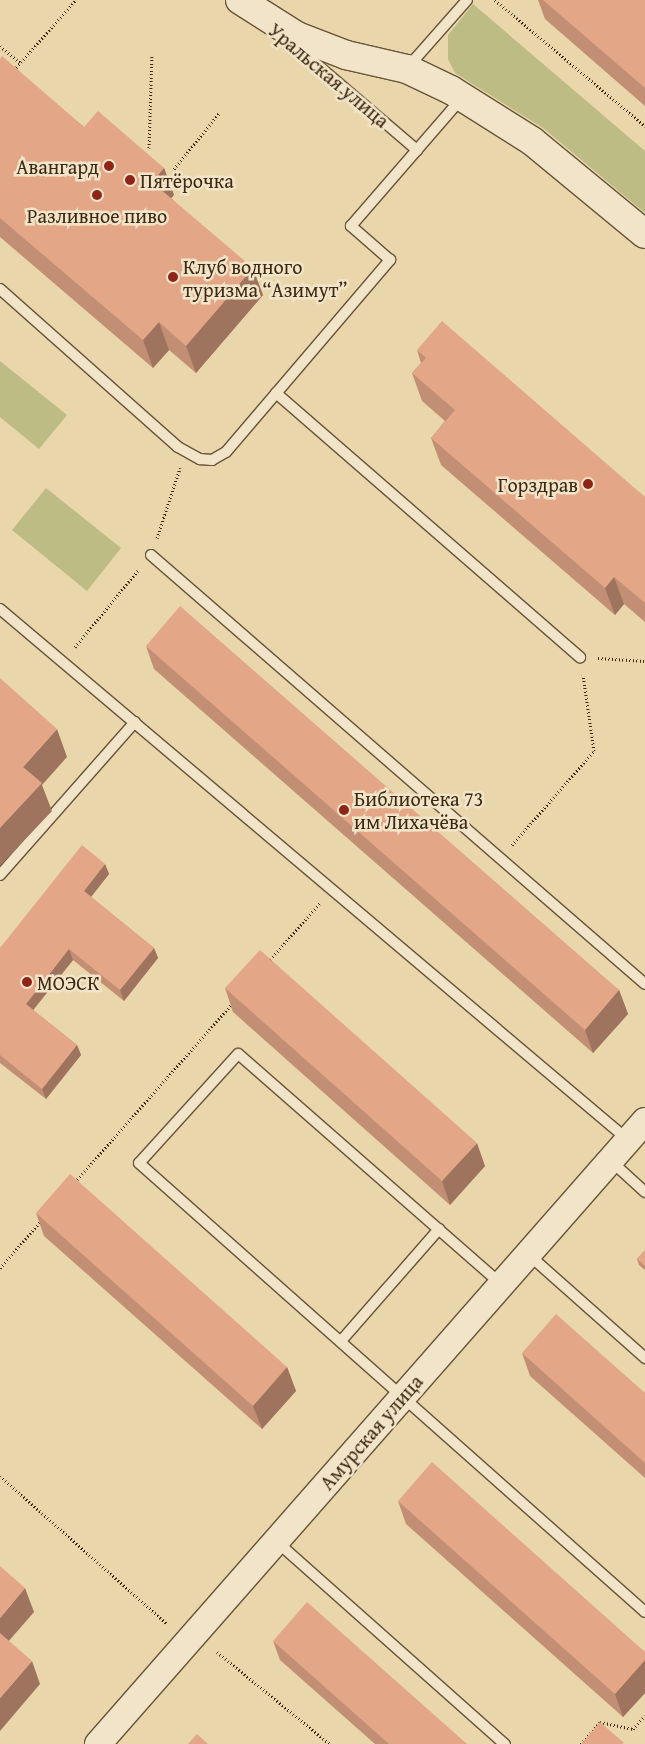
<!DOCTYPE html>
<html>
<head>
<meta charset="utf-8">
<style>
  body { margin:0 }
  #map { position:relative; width:645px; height:1744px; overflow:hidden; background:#e9d6aa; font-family:"Gentium Book Plus",serif }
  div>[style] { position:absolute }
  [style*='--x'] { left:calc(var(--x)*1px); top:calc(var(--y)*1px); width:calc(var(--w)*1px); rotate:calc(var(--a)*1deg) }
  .green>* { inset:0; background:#bdbc84 }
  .path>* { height:3px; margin-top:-1.5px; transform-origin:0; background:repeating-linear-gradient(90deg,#3d2913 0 1px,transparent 0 3.5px) }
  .roads { filter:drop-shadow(1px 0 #685439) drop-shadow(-1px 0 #685439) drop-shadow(0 1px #685439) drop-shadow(0 -1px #685439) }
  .service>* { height:10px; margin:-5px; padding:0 5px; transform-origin:5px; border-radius:5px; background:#f1e4c8 }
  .tertiary>* { height:26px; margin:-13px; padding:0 13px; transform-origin:13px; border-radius:13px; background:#f1e4c8 }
  .secondary>* { height:28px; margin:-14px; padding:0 14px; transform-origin:14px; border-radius:14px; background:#f1e4c8 }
  .wall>* { inset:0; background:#c38f74 }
  .shaded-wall>* { inset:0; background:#9f745e }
  .building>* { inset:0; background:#e3a687 }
  .dots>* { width:14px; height:14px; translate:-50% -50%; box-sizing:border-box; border:2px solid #f1e4c8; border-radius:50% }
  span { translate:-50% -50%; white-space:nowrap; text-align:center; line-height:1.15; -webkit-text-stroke:5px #f1e4c8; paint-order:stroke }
  .street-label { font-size:20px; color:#3d2913 }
  .poi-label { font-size:20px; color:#3d2913 }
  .right { translate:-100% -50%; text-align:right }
  .left { translate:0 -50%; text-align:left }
</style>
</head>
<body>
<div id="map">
  <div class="green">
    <i style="clip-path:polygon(473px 4px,645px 151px,645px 213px,543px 128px,455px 73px,448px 59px,448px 35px)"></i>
    <i style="clip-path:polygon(0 361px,67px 415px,39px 449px,0 417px)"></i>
    <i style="clip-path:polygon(46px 488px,121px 548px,87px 591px,12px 530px)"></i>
  </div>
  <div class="path">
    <i style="--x:495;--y:0;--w:196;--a:40"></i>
    <i style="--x:0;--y:46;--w:26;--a:40"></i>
    <i style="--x:14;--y:70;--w:94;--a:-48.5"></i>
    <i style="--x:149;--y:148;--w:94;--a:-88.2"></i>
    <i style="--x:174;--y:169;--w:73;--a:-51.1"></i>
    <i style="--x:157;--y:538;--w:74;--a:-71.8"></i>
    <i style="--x:75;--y:647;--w:101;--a:-50.6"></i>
    <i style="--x:598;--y:658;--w:47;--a:3.7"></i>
    <i style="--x:512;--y:845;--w:125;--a:-48.9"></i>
    <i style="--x:594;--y:751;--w:77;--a:-98.2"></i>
    <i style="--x:268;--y:962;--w:79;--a:-48.6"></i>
    <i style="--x:75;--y:1182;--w:239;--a:-48.6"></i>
    <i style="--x:0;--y:1268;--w:62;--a:-48.9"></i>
    <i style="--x:0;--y:1476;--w:222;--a:41.5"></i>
    <i style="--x:217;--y:1652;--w:146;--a:39.2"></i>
    <i style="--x:581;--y:1744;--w:29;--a:-49"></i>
    <i style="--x:600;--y:1722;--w:34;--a:12"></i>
    <i style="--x:633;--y:1729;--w:18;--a:-49"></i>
  </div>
  <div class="roads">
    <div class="service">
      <i style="--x:294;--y:45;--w:162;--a:40.5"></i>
      <i style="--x:408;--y:67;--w:89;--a:-48.6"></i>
      <i style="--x:0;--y:289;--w:238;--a:41.6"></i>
      <i style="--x:178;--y:447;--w:25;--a:29"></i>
      <i style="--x:200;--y:459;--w:12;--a:5"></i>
      <i style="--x:212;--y:460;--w:16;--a:-30"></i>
      <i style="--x:226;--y:452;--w:253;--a:-49.5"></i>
      <i style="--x:390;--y:260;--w:52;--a:-138.9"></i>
      <i style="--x:351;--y:226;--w:169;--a:-49.1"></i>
      <i style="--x:276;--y:393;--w:403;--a:41"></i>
      <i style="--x:151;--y:555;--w:654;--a:40.97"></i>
      <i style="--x:0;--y:609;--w:821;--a:40.21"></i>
      <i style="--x:0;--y:875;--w:204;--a:-48.6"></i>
      <i style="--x:611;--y:1161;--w:46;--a:42.4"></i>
      <i style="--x:528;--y:1254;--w:157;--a:41.6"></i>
      <i style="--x:501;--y:1284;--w:349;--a:-138.8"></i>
      <i style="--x:238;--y:1054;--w:147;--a:132.2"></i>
      <i style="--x:139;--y:1163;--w:676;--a:41.58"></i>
      <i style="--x:341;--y:1341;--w:149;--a:-48.8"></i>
      <i style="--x:276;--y:1541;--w:306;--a:41.6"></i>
    </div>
    <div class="tertiary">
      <i style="--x:98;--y:1744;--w:829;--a:-48.72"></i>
    </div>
    <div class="secondary">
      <i style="--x:240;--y:0;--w:67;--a:32.3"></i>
      <i style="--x:297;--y:36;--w:53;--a:21.2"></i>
      <i style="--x:346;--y:55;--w:63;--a:12.9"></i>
      <i style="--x:407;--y:69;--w:49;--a:25.5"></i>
      <i style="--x:451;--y:90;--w:96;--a:32.2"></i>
      <i style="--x:532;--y:141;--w:146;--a:39.5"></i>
    </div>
  </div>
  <div class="wall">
    <i style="clip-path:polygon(538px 0,645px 0,645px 106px,545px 19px)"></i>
    <i style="clip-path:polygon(0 59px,84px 127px,164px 168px,174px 195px,171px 198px,263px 295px,196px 373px,169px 350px,153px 368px,0 237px)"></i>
    <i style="clip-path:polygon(417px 350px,645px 497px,645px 622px,624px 604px,615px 615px,441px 465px,431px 438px,445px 421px,422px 401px,412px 373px,421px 363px)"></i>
    <i style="clip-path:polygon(146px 646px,619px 990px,628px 1014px,593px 1053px,154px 669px)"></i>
    <i style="clip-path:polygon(105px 864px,109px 874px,91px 897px,154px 948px,158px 958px,124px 1001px,73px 960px,33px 1010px,77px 1045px,81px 1055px,46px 1099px,0 1063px,0 948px)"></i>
    <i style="clip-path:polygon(225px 988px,485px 1166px,450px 1205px,233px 1012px)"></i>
    <i style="clip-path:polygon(36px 1213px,287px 1367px,296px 1391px,262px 1429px,44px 1236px)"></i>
    <i style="clip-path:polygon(645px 1250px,645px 1270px,639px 1265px,637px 1259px)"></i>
    <i style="clip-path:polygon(522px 1353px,645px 1393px,645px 1478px,530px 1376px)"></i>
    <i style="clip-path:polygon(398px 1501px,645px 1652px,645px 1693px,623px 1717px,406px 1524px)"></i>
    <i style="clip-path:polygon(273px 1641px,467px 1744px,375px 1744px,280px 1660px)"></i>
  </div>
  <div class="shaded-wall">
    <i style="clip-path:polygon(164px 168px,174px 195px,162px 209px,152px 182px)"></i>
    <i style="clip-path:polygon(253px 268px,263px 295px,196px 373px,186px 346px)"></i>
    <i style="clip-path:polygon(159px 322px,169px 350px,153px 368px,143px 340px)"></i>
    <i style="clip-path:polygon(614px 577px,624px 604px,615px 615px,605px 588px)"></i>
    <i style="clip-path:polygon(57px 729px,67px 757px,42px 785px,52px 811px,0 866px,0 828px,23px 767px)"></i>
    <i style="clip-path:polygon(105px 864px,109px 874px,87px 902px,84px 891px)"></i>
    <i style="clip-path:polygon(154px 948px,158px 958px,124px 1001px,120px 990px)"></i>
    <i style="clip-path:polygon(69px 949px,73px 960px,30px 1014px,26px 1004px)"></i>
    <i style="clip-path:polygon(619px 990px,628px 1014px,593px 1053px,585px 1030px)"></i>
    <i style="clip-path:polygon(77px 1045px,81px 1055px,46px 1099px,42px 1089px)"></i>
    <i style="clip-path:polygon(477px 1143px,485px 1166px,450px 1205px,442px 1181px)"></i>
    <i style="clip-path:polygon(287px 1367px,296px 1391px,262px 1429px,253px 1406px)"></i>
    <i style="clip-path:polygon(25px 1588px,34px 1612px,1px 1650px,0 1647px,0 1618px)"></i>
    <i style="clip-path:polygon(645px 1660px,645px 1693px,623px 1717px,615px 1694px)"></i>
    <i style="clip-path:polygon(32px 1661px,40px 1684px,0 1731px,0 1698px)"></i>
  </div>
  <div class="building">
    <i style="clip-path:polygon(543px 0,645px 0,645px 88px)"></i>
    <i style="clip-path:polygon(2px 56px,84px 127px,98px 111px,164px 168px,152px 182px,253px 268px,186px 346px,159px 322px,143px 340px,0 218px,0 59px)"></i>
    <i style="clip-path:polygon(442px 321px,645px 497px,645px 603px,614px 577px,605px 588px,431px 438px,455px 410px,412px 373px,426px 358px,417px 350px)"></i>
    <i style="clip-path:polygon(180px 606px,619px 990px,585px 1030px,146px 646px)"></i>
    <i style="clip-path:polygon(0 678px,57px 729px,23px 767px,42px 783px,0 828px)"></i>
    <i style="clip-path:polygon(82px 845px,105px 864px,84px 891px,154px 948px,120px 990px,69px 949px,26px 1004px,77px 1045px,42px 1089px,0 1055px,0 948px)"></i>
    <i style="clip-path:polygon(260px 950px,477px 1143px,442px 1181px,225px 988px)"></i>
    <i style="clip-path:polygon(70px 1174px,287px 1367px,253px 1406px,36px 1213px)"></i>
    <i style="clip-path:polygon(645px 1250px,645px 1266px,637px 1259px)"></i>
    <i style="clip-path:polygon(556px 1314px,645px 1393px,645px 1463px,522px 1353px)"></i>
    <i style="clip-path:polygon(432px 1462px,645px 1652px,645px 1660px,615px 1694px,398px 1501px)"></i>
    <i style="clip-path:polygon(0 1566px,25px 1588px,0 1618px)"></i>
    <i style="clip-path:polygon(307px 1602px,467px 1744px,389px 1744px,273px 1641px)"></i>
    <i style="clip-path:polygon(0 1633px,32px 1661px,0 1698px)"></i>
    <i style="clip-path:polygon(600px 1722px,624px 1743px,622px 1744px,581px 1744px)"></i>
    <i style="clip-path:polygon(197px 1734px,208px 1744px,188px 1744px)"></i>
  </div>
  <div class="dots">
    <i style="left:109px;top:166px;background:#8f2418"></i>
    <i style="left:130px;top:180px;background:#8f2418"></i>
    <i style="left:97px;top:195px;background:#8f2418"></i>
    <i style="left:173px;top:277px;background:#8f2418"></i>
    <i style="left:588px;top:484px;background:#8f2418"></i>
    <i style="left:344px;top:810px;background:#8f2418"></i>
    <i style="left:27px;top:982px;background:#8f2418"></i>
  </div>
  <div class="street-label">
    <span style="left:329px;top:75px;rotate:40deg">Уральская улица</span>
    <span style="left:371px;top:1432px;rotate:-49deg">Амурская улица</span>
  </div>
  <div class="poi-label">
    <span class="right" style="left:99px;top:166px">Авангард</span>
    <span class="left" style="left:140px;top:180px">Пятёрочка</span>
    <span style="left:97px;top:215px">Разливное пиво</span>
    <span class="left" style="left:183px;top:278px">Клуб водного<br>туризма “Азимут”</span>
    <span class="right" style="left:578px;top:484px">Горздрав</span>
    <span class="left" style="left:354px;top:810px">Библиотека 73<br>им Лихачёва</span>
    <span class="left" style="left:37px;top:982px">МОЭСК</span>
  </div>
</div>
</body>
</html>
